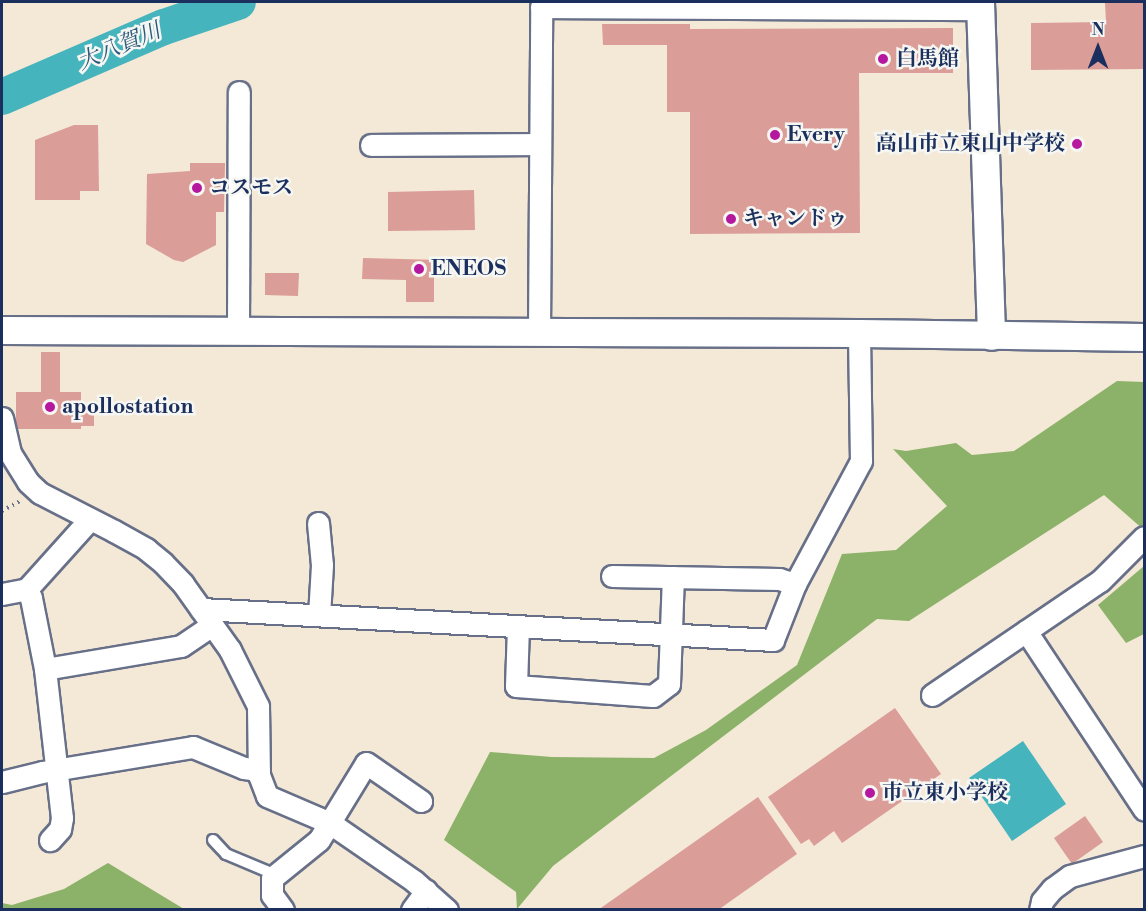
<!DOCTYPE html>
<html>
<head>
<meta charset="utf-8">
<style>
  body { margin:0 }
  #map { position:relative; width:1146px; height:911px; overflow:hidden; background:#f4e8d7; font-family:"Libre Bodoni","Noto Serif JP",serif }
  div>[style] { position:absolute }
  [style*='--x'] { left:calc(var(--x)*1px); top:calc(var(--y)*1px); width:calc(var(--w)*1px); rotate:calc(var(--a)*1deg) }
  .forest>* { inset:0; background:#8bb268 }
  .water>* { inset:0; background:#45b4bd }
  .river>* { height:36px; margin:-18px; padding:0 18px; transform-origin:18px; border-radius:18px; background:#45b4bd }
  .building>* { inset:0; background:#db9d98 }
  .path>* { height:4px; margin-top:-2px; transform-origin:0; background:repeating-linear-gradient(90deg,#677088 0 1.5px,transparent 0 6px) }
  .roads { filter:drop-shadow(2px 0 #677088) drop-shadow(-2px 0 #677088) drop-shadow(0 2px #677088) drop-shadow(0 -2px #677088) }
  .service>* { height:10px; margin:-5px; padding:0 5px; transform-origin:5px; border-radius:5px; background:#fff }
  .minor>* { height:21px; margin:-10.5px; padding:0 10.5px; transform-origin:10.5px; border-radius:10.5px; background:#fff }
  .tertiary>* { height:27px; margin:-13.5px; padding:0 13.5px; transform-origin:13.5px; border-radius:13.5px; background:#fff }
  .dots>* { width:16px; height:16px; translate:-50% -50%; box-sizing:border-box; border:3px solid #f6f6f2; border-radius:50% }
  span { translate:-50% -50%; white-space:nowrap; text-align:center; line-height:1.15; -webkit-text-stroke:5px #f6f6f2; paint-order:stroke }
  .poi-label { font-size:21px; color:#1b2f5e; font-weight:700 }
  .left { translate:0 -50%; text-align:left }
  .right { translate:-100% -50%; text-align:right }
  .water-label { font-size:22px; color:#28577a; font-style:italic }
  .frame { position:absolute; inset:0; border:3px solid #1b2f5e; pointer-events:none }
  .north { position:absolute; left:1068px; top:18px; width:60px; height:60px; -webkit-text-stroke:4px #f6f6f2; paint-order:stroke; rotate:0deg; font-size:16px; font-weight:700; line-height:24px; text-align:center; color:#1b2f5e }
  .north::after { content:''; display:block; margin:auto; width:21px; height:27px; background:#1b2f5e; clip-path:polygon(50% 0,100% 100%,50% 72%,0 100%) }
</style>
</head>
<body>
<div id="map">
  <div class="forest">
    <i style="clip-path:polygon(1117px 381px,1144px 382px,1144px 530px,1104px 495px,909px 621px,877px 619px,553px 866px,517px 909px,516px 892px,444px 840px,490px 752px,552px 757px,654px 758px,706px 730px,797px 665px,842px 554px,896px 550px,947px 506px,893px 449px,906px 451px,956px 443px,972px 455px,1014px 451px)"></i>
    <i style="clip-path:polygon(1144px 566px,1144px 634px,1126px 643px,1098px 605px)"></i>
    <i style="clip-path:polygon(108px 863px,184px 909px,2px 909px,2px 903px,12px 905px,64px 889px)"></i>
  </div>
  <div class="water">
    <i style="clip-path:polygon(1023px 741px,1066px 804px,1012px 841px,969px 778px)"></i>
  </div>
  <div class="river">
    <i style="--x:2;--y:97;--w:176;--a:-23.4"></i>
    <i style="--x:164;--y:27;--w:78;--a:-18.7"></i>
  </div>
  <div class="building">
    <i style="clip-path:polygon(1144px 2px,1144px 69px,1031px 70px,1031px 23px,1106px 22px,1105px 3px)"></i>
    <i style="clip-path:polygon(602px 24px,690px 24px,690px 29px,953px 28px,953px 73px,859px 73px,860px 233px,690px 234px,690px 112px,667px 112px,667px 45px,603px 45px)"></i>
    <i style="clip-path:polygon(74px 125px,98px 125px,99px 191px,80px 191px,80px 200px,35px 200px,35px 140px)"></i>
    <i style="clip-path:polygon(190px 163px,225px 163px,224px 212px,216px 212px,216px 245px,183px 262px,174px 260px,146px 244px,147px 174px,190px 171px)"></i>
    <i style="clip-path:polygon(474px 190px,475px 230px,388px 231px,388px 192px)"></i>
    <i style="clip-path:polygon(363px 258px,441px 260px,441px 276px,434px 276px,434px 302px,406px 302px,406px 280px,362px 279px)"></i>
    <i style="clip-path:polygon(265px 273px,299px 273px,298px 296px,265px 295px)"></i>
    <i style="clip-path:polygon(41px 352px,60px 352px,60px 392px,81px 392px,81px 408px,94px 408px,94px 426px,81px 426px,81px 429px,16px 429px,16px 392px,41px 392px)"></i>
    <i style="clip-path:polygon(895px 708px,941px 774px,842px 843px,834px 831px,814px 846px,809px 839px,801px 844px,768px 797px)"></i>
    <i style="clip-path:polygon(758px 797px,797px 854px,718px 910px,598px 910px)"></i>
    <i style="clip-path:polygon(1085px 816px,1103px 842px,1072px 864px,1054px 838px)"></i>
  </div>
  <div class="path">
    <i style="--x:2;--y:511;--w:23;--a:-29"></i>
  </div>
  <div class="roads">
    <div class="service">
      <i style="--x:213;--y:840;--w:19;--a:47"></i>
      <i style="--x:226;--y:854;--w:54;--a:22.8"></i>
    </div>
    <div class="minor">
      <i style="--x:371;--y:145;--w:169;--a:-0.3"></i>
      <i style="--x:238;--y:330;--w:238;--a:-89.8"></i>
      <i style="--x:539;--y:332;--w:325;--a:-89.6"></i>
      <i style="--x:541;--y:7;--w:440;--a:0.3"></i>
      <i style="--x:2;--y:418;--w:36;--a:77"></i>
      <i style="--x:10;--y:453;--w:34;--a:58"></i>
      <i style="--x:28;--y:482;--w:16;--a:43"></i>
      <i style="--x:40;--y:493;--w:83;--a:27.2"></i>
      <i style="--x:114;--y:531;--w:37;--a:29"></i>
      <i style="--x:146;--y:549;--w:22;--a:39"></i>
      <i style="--x:163;--y:563;--w:29;--a:46"></i>
      <i style="--x:183;--y:584;--w:81;--a:54.5"></i>
      <i style="--x:230;--y:650;--w:63;--a:63.4"></i>
      <i style="--x:258;--y:706;--w:69;--a:89.2"></i>
      <i style="--x:259;--y:775;--w:22;--a:69"></i>
      <i style="--x:267;--y:796;--w:69;--a:23.2"></i>
      <i style="--x:330;--y:823;--w:102;--a:34.6"></i>
      <i style="--x:414;--y:881;--w:44;--a:41.3"></i>
      <i style="--x:318;--y:523;--w:42;--a:84.6"></i>
      <i style="--x:322;--y:565;--w:50;--a:93.4"></i>
      <i style="--x:612;--y:576;--w:167;--a:1"></i>
      <i style="--x:779;--y:579;--w:17;--a:17"></i>
      <i style="--x:27;--y:589;--w:10;--a:66"></i>
      <i style="--x:31;--y:598;--w:72;--a:78.8"></i>
      <i style="--x:45;--y:669;--w:150;--a:83.5"></i>
      <i style="--x:62;--y:818;--w:11;--a:100"></i>
      <i style="--x:60;--y:829;--w:15;--a:132"></i>
      <i style="--x:2;--y:594;--w:25;--a:-11"></i>
      <i style="--x:27;--y:589;--w:94;--a:-48"></i>
      <i style="--x:201;--y:609;--w:573;--a:3.1"></i>
      <i style="--x:773;--y:640;--w:60;--a:-68.6"></i>
      <i style="--x:795;--y:584;--w:140;--a:-61.8"></i>
      <i style="--x:861;--y:461;--w:128;--a:-90.9"></i>
      <i style="--x:518;--y:626;--w:60;--a:91.9"></i>
      <i style="--x:516;--y:686;--w:137;--a:4.2"></i>
      <i style="--x:653;--y:696;--w:20;--a:-37"></i>
      <i style="--x:669;--y:684;--w:107;--a:-87.9"></i>
      <i style="--x:1026;--y:631;--w:214;--a:56.5"></i>
      <i style="--x:45;--y:669;--w:138;--a:-9.6"></i>
      <i style="--x:181;--y:646;--w:37;--a:-34"></i>
      <i style="--x:932;--y:695;--w:203;--a:-34.2"></i>
      <i style="--x:1100;--y:581;--w:62;--a:-45"></i>
      <i style="--x:2;--y:782;--w:41;--a:-14"></i>
      <i style="--x:42;--y:772;--w:153;--a:-9.4"></i>
      <i style="--x:193;--y:747;--w:55;--a:22.4"></i>
      <i style="--x:244;--y:768;--w:15;--a:8"></i>
      <i style="--x:283;--y:910;--w:19;--a:-126"></i>
      <i style="--x:272;--y:895;--w:17;--a:-90"></i>
      <i style="--x:272;--y:878;--w:60;--a:-39"></i>
      <i style="--x:319;--y:840;--w:90;--a:-58.6"></i>
      <i style="--x:366;--y:763;--w:67;--a:34.6"></i>
      <i style="--x:412;--y:910;--w:24;--a:-54"></i>
      <i style="--x:1040;--y:910;--w:9;--a:-77"></i>
      <i style="--x:1042;--y:901;--w:16;--a:-50"></i>
      <i style="--x:1052;--y:889;--w:22;--a:-36"></i>
      <i style="--x:1070;--y:876;--w:77;--a:-15.1"></i>
    </div>
    <div class="tertiary">
      <i style="--x:980;--y:2;--w:334;--a:88.1"></i>
      <i style="--x:2;--y:330;--w:857;--a:0.2"></i>
      <i style="--x:859;--y:333;--w:285;--a:0.8"></i>
    </div>
  </div>
  <div class="dots">
    <i style="left:883px;top:59px;background:#b5179e"></i>
    <i style="left:775px;top:135px;background:#b5179e"></i>
    <i style="left:1077px;top:144px;background:#b5179e"></i>
    <i style="left:197px;top:188px;background:#b5179e"></i>
    <i style="left:731px;top:219px;background:#b5179e"></i>
    <i style="left:419px;top:269px;background:#b5179e"></i>
    <i style="left:50px;top:407px;background:#b5179e"></i>
    <i style="left:870px;top:793px;background:#b5179e"></i>
  </div>
  <div class="poi-label">
    <span class="left" style="left:896px;top:59px">白馬館</span>
    <span class="left" style="left:787px;top:135px">Every</span>
    <span class="right" style="left:1065px;top:144px">高山市立東山中学校</span>
    <span class="left" style="left:209px;top:188px">コスモス</span>
    <span class="left" style="left:743px;top:219px">キャンドゥ</span>
    <span class="left" style="left:431px;top:269px">ENEOS</span>
    <span class="left" style="left:62px;top:407px">apollostation</span>
    <span class="left" style="left:882px;top:793px">市立東小学校</span>
  </div>
  <div class="water-label">
    <span style="left:119px;top:47px;rotate:-23deg">大八賀川</span>
  </div>
  <div class="frame"></div>
  <div class="north">N</div>
</div>
</body>
</html>
